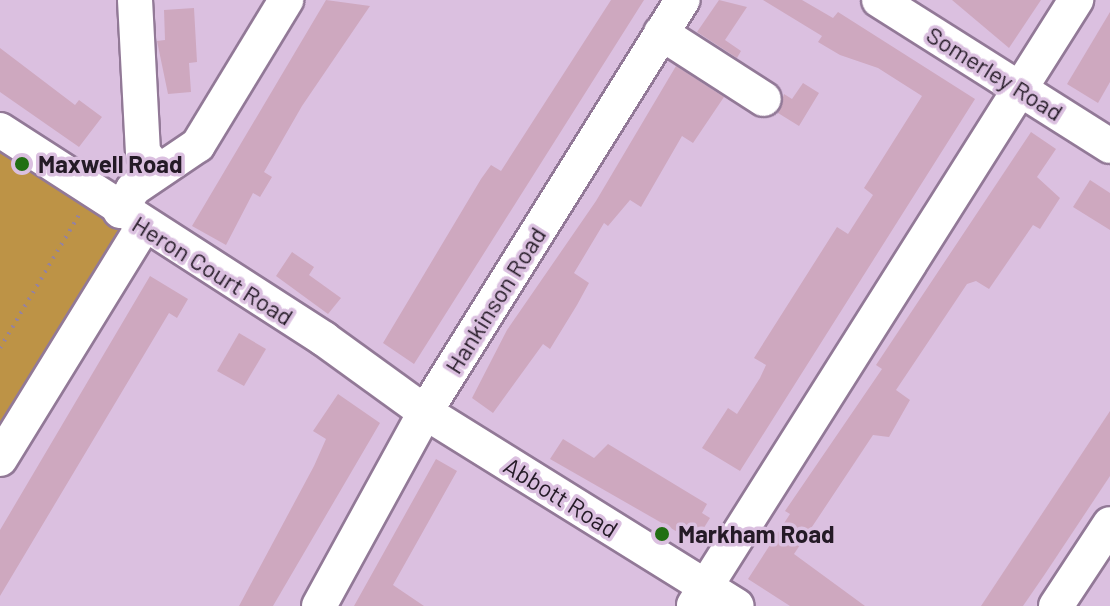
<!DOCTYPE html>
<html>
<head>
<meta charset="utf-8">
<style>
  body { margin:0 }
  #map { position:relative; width:1110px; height:606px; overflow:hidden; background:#dbc0e0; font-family:Barlow,sans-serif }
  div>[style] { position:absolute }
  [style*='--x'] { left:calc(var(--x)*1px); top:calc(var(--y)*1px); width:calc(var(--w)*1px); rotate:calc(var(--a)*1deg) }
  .green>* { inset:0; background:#bd9346 }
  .building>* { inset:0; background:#cea8bf }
  .path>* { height:4px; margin-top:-2px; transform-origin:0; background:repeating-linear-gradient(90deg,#97839b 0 2px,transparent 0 8px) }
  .roads { filter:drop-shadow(2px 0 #927997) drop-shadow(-2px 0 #927997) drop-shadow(0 2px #927997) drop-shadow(0 -2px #927997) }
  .minor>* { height:34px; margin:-17px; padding:0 17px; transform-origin:17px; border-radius:17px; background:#fff }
  .dots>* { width:22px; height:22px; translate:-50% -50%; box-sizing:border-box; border:4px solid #dbc0e0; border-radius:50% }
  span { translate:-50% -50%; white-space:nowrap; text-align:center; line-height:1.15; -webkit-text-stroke:7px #dbc0e0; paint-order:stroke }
  .street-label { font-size:24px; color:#241a26 }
  .poi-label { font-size:24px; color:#241a26; font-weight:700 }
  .left { translate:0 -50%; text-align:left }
</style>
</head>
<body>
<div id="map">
  <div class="green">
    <i style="clip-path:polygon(0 130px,143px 227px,0 459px)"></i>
  </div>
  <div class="building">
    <i style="clip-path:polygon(326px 0,370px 6px,302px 106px,264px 172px,272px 177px,260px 197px,253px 193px,226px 245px,192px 226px)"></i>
    <i style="clip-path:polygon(611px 0,644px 0,414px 364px,383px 343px,481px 179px,491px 165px,501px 171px)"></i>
    <i style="clip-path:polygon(719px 0,747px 7px,725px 40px,741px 51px,737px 58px,697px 32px)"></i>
    <i style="clip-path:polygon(763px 0,802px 0,833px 18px,838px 12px,975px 99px,740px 471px,702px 448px,728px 408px,737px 414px,760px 378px,766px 365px,754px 358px,837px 227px,848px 234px,873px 195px,864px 188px,922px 96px,878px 68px,840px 55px,818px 42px,822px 36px)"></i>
    <i style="clip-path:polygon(952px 0,1041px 0,1009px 48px)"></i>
    <i style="clip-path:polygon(194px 8px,197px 62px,189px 63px,191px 92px,168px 94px,157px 41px,165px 40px,164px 10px)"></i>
    <i style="clip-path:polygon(1110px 12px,1110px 82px,1098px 103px,1067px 84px)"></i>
    <i style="clip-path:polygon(0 48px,75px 105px,79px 100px,102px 117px,79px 147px,0 92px)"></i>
    <i style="clip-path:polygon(676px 66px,724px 97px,693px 143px,682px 136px,641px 207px,630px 200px,608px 226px,604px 223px,574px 273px,589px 283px,577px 305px,550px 349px,543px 344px,493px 413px,472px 398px,507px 330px,596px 201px)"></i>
    <i style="clip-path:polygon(803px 83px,819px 93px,799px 126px,778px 113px,784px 94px,792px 99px)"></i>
    <i style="clip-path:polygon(1031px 132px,1056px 149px,1037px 177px,1060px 198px,1040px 229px,1033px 225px,989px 289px,976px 281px,967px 284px,896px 390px,910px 400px,889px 437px,873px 435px,794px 554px,865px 606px,790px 606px,748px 579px,790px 514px,785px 511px,882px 369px,876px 365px)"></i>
    <i style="clip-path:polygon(1090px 180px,1110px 193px,1110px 230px,1073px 207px)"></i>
    <i style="clip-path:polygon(292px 252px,314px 267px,309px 275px,341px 298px,328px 314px,276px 276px)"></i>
    <i style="clip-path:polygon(150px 276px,188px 299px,177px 318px,169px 313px,0 596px,0 530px)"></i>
    <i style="clip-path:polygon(239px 333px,266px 349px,244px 386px,217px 371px)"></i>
    <i style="clip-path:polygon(338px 394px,380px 423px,273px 606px,239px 606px,314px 466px,326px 439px,313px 431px)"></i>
    <i style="clip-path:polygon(1110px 411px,1110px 476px,1045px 574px,1023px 606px,981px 606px)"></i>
    <i style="clip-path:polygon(563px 439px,594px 458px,608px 444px,707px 504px,702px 513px,710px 518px,695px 542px,550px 459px)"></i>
    <i style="clip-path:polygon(436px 459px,457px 471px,393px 585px,424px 606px,354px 606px)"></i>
  </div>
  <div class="path">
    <i style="--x:0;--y:348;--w:155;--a:-59.3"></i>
  </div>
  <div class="roads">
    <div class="minor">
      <i style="--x:135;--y:0;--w:153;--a:87"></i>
      <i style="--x:143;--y:153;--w:23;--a:49"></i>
      <i style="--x:879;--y:0;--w:273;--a:32.3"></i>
      <i style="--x:661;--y:33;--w:122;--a:32.7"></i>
      <i style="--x:0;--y:130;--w:386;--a:32.8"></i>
      <i style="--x:324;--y:339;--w:125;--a:35.9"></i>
      <i style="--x:425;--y:412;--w:367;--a:31.9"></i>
      <i style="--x:120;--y:211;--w:26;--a:-59"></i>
      <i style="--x:133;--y:189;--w:78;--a:-34.1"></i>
      <i style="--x:198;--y:145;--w:170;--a:-58.7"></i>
      <i style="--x:0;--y:459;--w:273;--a:-58.4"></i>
      <i style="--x:694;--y:605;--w:716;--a:-57.73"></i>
      <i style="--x:319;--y:606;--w:221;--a:-61.3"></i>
      <i style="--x:425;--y:412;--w:486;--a:-58"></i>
      <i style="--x:1056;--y:606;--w:98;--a:-56.6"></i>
    </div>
  </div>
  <div class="dots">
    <i style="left:22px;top:164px;background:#226f13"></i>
    <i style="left:662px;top:534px;background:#226f13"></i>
  </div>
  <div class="street-label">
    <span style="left:995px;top:73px;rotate:32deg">Somerley Road</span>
    <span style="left:213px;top:270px;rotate:32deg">Heron Court Road</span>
    <span style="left:495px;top:300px;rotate:-58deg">Hankinson Road</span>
    <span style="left:561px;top:497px;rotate:32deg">Abbott Road</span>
  </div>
  <div class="poi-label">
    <span class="left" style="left:38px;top:164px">Maxwell Road</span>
    <span class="left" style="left:678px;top:534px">Markham Road</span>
  </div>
</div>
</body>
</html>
